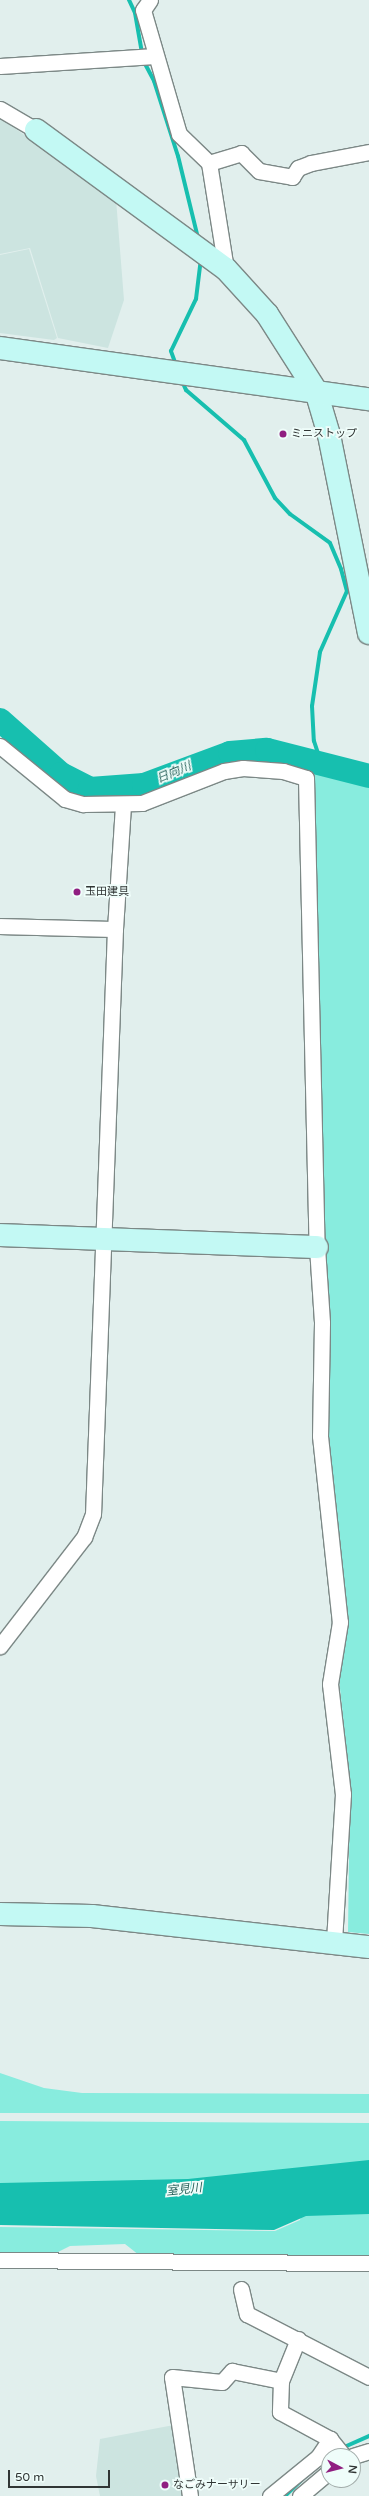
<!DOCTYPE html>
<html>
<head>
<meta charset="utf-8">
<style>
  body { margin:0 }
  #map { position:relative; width:369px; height:2496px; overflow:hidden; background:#e1efed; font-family:"Varela Round","Noto Sans JP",sans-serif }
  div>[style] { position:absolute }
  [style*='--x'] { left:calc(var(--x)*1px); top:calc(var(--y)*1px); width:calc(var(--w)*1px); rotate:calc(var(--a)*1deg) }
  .built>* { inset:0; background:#cce4e0 }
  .green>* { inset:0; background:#88ecde }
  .water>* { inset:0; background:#17bfaf }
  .stream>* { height:4px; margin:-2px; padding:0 2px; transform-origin:2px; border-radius:2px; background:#17bfaf }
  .river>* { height:24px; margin:-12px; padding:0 12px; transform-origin:12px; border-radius:12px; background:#17bfaf }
  .roads { filter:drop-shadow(1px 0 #7c8886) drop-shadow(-1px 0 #7c8886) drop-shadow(0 1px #7c8886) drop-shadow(0 -1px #7c8886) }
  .street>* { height:15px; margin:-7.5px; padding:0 7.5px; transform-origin:7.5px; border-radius:7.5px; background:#fff }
  .secondary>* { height:22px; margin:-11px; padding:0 11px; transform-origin:11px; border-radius:11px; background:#c3f9f4 }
  .dots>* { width:11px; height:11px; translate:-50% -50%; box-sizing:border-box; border:2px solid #effdfa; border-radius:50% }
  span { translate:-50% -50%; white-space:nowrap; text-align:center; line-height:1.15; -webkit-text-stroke:3.5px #effdfa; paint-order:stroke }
  .poi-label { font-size:11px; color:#303534 }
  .left { translate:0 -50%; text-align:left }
  .water-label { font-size:12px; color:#28625b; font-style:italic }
  .north { position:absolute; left:321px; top:2448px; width:40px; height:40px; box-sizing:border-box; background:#effdfa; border:1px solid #a3adab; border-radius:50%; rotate:97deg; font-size:11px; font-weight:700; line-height:16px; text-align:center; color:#303534 }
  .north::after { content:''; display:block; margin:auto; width:14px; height:18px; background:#901f81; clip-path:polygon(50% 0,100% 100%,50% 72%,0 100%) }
  .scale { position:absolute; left:8px; top:2470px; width:102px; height:18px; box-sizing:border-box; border:2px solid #303534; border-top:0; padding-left:5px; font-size:12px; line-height:14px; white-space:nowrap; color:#303534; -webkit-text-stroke:3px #effdfa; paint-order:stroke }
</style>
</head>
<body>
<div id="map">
  <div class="built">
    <i style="clip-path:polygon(0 118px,116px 199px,124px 300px,108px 348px,58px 338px,30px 248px,0 254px)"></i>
    <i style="clip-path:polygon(29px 249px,57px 338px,54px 340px,0 333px,0 255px)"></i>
    <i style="clip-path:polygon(174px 2425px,185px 2496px,100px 2496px,96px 2476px,100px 2439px)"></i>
  </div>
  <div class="green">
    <i style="clip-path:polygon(312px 773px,369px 784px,369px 1934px,348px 1932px,350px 1782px,339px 1679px,346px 1632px,327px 1431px,326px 1286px)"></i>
    <i style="clip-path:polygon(0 2073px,44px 2088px,82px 2093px,369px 2094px,369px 2113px,0 2113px)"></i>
    <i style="clip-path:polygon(0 2121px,369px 2123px,369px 2165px,190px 2184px,0 2191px)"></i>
    <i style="clip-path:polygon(369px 2207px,369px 2255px,139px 2255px,125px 2244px,70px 2246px,54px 2254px,0 2253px,0 2227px,275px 2231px,300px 2220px,303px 2209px)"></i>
  </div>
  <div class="water">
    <i style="clip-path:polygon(369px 2160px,369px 2214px,306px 2216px,274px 2230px,0 2225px,0 2183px,188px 2179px)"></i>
  </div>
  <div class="stream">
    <i style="--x:129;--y:0;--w:14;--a:65"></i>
    <i style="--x:135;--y:13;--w:41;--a:80.1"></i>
    <i style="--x:143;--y:60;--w:24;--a:62"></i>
    <i style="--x:154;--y:81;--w:79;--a:72.3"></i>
    <i style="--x:178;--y:156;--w:84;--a:76.3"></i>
    <i style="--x:176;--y:365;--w:15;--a:-110"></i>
    <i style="--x:171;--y:351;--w:58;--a:-64.3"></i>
    <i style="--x:196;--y:299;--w:38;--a:-83"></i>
    <i style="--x:182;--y:381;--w:10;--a:66"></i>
    <i style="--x:186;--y:390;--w:77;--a:40.8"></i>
    <i style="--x:244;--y:440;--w:66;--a:61.9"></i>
    <i style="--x:275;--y:498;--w:22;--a:47"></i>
    <i style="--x:290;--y:514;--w:49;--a:35.9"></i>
    <i style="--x:330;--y:543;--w:28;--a:67"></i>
    <i style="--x:341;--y:569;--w:23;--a:75"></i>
    <i style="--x:347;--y:591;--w:67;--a:113.9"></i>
    <i style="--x:320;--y:652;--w:55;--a:98.4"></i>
    <i style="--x:312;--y:706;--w:35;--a:87"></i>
    <i style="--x:314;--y:741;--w:23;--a:72"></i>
    <i style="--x:342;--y:2448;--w:30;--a:-24"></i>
    <i style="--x:285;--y:2496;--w:30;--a:-44"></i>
  </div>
  <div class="river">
    <i style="--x:0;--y:720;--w:81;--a:41.5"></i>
    <i style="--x:61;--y:774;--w:33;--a:27"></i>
    <i style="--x:90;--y:789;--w:54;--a:-4.2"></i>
    <i style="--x:144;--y:785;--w:92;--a:-20.4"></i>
    <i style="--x:230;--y:753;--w:37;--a:-5"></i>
    <i style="--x:267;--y:750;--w:105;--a:14.3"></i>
  </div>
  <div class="roads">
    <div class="street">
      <i style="--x:150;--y:0;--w:12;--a:125"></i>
      <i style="--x:143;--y:10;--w:129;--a:73.8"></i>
      <i style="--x:179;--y:134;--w:42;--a:44"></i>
      <i style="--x:209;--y:163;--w:107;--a:80.9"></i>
      <i style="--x:0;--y:66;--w:155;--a:-3.7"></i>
      <i style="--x:0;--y:109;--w:42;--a:30.3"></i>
      <i style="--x:209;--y:163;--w:34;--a:-17"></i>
      <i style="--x:241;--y:153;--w:25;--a:45"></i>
      <i style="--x:259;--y:171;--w:34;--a:10"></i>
      <i style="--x:292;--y:177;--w:11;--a:-56"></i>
      <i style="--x:298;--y:168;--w:14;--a:-21"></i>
      <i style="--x:311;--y:163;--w:59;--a:-10.7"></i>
      <i style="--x:0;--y:746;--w:84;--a:39.2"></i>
      <i style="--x:65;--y:799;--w:19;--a:16"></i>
      <i style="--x:83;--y:804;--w:59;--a:-1"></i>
      <i style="--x:142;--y:803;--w:88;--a:-21.3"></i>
      <i style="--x:224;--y:771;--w:19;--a:-9"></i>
      <i style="--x:243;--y:768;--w:40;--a:4.3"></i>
      <i style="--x:283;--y:771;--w:24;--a:17"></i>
      <i style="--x:306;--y:778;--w:469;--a:88.7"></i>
      <i style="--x:317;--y:1247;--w:76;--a:86.2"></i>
      <i style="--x:322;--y:1323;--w:113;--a:91"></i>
      <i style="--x:320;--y:1436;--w:187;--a:83.9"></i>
      <i style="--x:340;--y:1622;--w:63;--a:99.2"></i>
      <i style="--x:330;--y:1684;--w:111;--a:83.3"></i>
      <i style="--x:343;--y:1794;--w:149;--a:93.5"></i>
      <i style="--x:0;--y:926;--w:115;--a:1.5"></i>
      <i style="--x:115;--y:929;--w:585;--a:92.15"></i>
      <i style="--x:93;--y:1514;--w:25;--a:111"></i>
      <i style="--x:84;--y:1537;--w:138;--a:127.6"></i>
      <i style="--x:115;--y:929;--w:124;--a:-86.3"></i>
      <i style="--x:0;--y:2260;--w:369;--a:0.5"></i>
      <i style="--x:241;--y:2289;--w:26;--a:77"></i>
      <i style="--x:247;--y:2314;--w:137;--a:27.3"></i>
      <i style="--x:298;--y:2339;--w:45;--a:112"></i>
      <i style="--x:281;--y:2381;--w:31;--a:92"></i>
      <i style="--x:280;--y:2412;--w:57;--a:28.4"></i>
      <i style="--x:330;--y:2439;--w:22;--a:51"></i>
      <i style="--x:353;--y:2456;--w:17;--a:-17"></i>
      <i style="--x:190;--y:2496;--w:120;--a:-98.6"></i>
      <i style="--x:172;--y:2377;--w:50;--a:5.7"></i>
      <i style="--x:222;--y:2382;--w:15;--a:-48"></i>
      <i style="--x:232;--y:2371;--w:50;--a:11.5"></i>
      <i style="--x:270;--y:2496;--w:62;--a:-39.1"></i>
      <i style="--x:318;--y:2457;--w:22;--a:-56"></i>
      <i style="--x:300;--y:2496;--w:38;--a:-40"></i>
    </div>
    <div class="secondary">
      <i style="--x:36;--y:130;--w:235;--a:36.2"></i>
      <i style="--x:226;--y:269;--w:61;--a:47.7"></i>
      <i style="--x:267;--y:314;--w:91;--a:57.5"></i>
      <i style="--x:316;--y:391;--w:46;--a:73.5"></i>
      <i style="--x:329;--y:435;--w:202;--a:78.6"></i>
      <i style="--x:0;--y:348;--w:373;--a:7.9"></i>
      <i style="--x:0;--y:1235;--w:317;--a:2.2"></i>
      <i style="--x:0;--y:1914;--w:92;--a:1.2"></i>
      <i style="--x:92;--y:1916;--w:279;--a:6.4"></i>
    </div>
  </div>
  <div class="dots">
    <i style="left:283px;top:434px;background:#901f81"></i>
    <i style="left:77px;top:892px;background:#901f81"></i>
    <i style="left:165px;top:2485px;background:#901f81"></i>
  </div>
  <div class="poi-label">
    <span class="left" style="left:291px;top:434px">ミニストップ</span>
    <span class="left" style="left:85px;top:892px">玉田建具</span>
    <span class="left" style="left:173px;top:2485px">なごみナーサリー</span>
  </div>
  <div class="water-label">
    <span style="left:174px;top:773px;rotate:-23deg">日向川</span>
    <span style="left:184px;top:2190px;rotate:-6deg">室見川</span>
  </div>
  <div class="north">N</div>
  <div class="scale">50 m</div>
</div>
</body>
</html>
